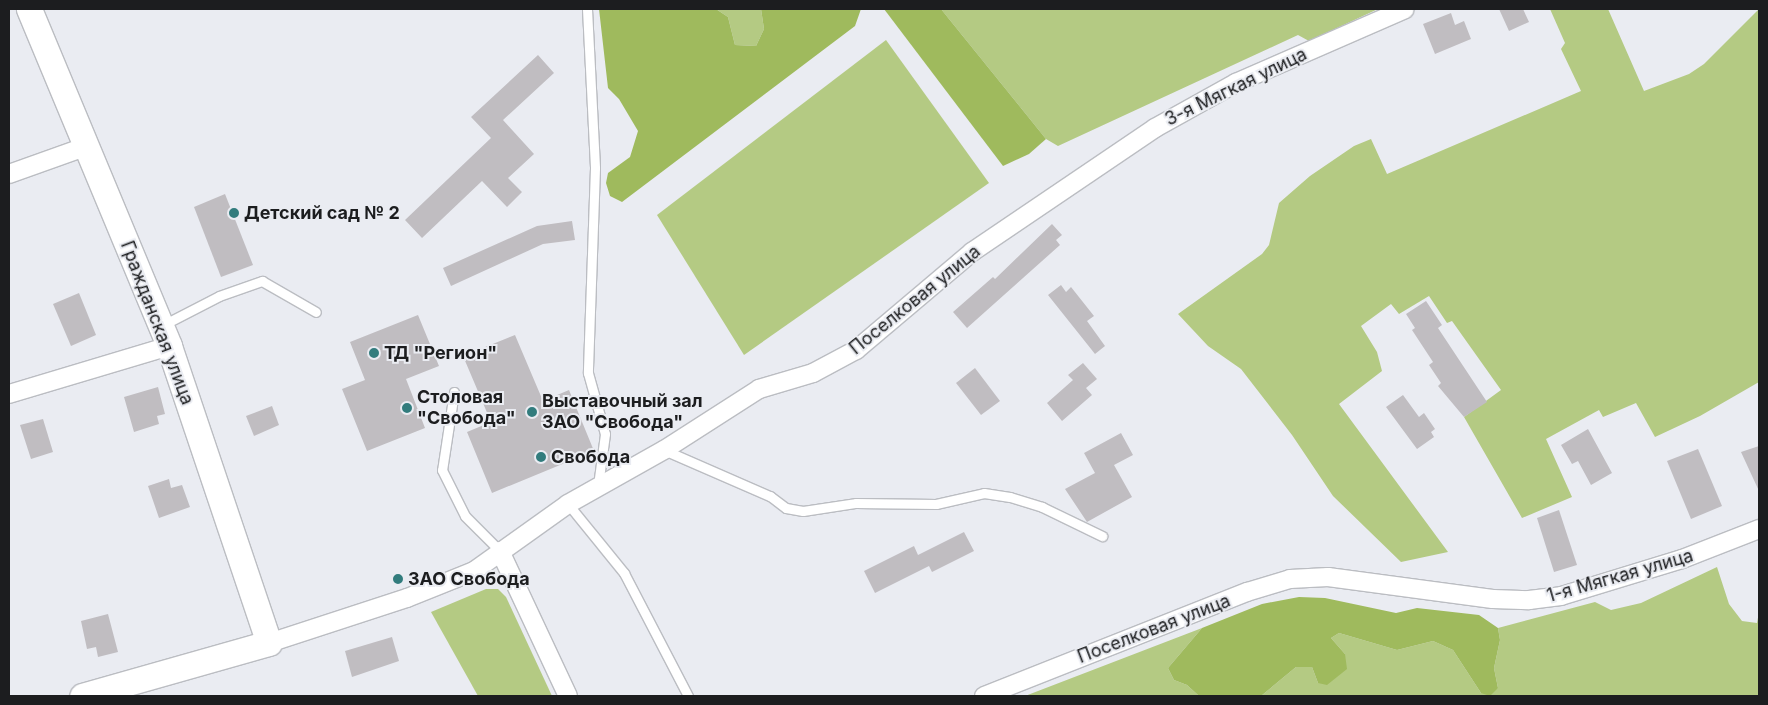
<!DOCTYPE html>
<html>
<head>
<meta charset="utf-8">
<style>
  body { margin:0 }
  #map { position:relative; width:1768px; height:705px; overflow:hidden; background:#eaecf2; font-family:Inter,sans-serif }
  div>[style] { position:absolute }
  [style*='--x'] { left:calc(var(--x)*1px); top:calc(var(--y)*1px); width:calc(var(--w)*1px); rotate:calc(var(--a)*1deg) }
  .green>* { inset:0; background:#b4ca83 }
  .forest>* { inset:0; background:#9fba5d }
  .building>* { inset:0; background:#c0bdc1 }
  .roads { filter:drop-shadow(1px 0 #bbbdc2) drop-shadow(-1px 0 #bbbdc2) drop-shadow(0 1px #bbbdc2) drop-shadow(0 -1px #bbbdc2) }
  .lane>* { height:9px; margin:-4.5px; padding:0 4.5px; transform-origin:4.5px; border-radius:4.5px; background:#fff }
  .street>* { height:18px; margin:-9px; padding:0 9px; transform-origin:9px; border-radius:9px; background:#fff }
  .secondary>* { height:25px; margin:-12.5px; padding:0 12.5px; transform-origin:12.5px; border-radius:12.5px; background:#fff }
  .dots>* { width:14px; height:14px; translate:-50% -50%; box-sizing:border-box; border:2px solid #eaecf2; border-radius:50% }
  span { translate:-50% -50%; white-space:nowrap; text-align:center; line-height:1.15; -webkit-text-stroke:4px #eaecf2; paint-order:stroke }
  .street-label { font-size:18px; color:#1c1d1f }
  .poi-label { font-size:18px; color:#1c1d1f; font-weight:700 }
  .left { translate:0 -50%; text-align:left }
  .frame { position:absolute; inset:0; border:10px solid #1c1d1f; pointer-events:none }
</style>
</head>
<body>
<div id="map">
  <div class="green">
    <i style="clip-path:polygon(716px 9px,761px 9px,764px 29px,756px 46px,735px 45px,728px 17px)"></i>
    <i style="clip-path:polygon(941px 9px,1378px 9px,1309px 41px,1298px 35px,1058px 146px,1046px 139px)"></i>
    <i style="clip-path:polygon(1550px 9px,1608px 9px,1644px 91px,1689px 74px,1704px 64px,1759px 9px,1759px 382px,1700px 416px,1655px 437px,1636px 403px,1603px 417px,1599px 410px,1546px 439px,1572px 497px,1522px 518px,1464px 417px,1501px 390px,1452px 321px,1447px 323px,1429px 296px,1399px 314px,1391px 304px,1361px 326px,1377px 352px,1382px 371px,1339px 404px,1448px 552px,1401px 562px,1333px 496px,1292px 435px,1241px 369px,1208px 346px,1178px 314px,1262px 254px,1269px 245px,1279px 203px,1310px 176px,1354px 146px,1371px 139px,1387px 174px,1581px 91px,1561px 49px,1565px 43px)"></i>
    <i style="clip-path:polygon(886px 40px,989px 183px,744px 355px,657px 215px)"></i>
    <i style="clip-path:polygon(1717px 567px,1729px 604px,1742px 621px,1757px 623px,1759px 612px,1759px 696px,1261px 696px,1296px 667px,1312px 667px,1318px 683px,1345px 654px,1331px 638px,1339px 633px,1397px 650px,1433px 641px,1453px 650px,1481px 693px,1498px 688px,1494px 668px,1500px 640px,1498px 628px,1595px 602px,1611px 610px,1641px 603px)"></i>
    <i style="clip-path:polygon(486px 589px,498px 589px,506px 597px,552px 696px,478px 696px,431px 612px)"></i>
    <i style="clip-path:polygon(1202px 628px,1168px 668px,1174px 680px,1187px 685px,1199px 696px,1025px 696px)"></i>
  </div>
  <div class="forest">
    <i style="clip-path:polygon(599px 9px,716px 9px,728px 17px,735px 45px,756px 46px,764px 29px,761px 9px,861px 9px,855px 26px,622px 202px,610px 196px,606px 183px,608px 173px,630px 157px,638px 131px,619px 99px,608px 88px)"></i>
    <i style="clip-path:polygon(884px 9px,941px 9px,1046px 139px,1029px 154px,1003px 166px)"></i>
    <i style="clip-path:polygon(1299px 597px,1325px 598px,1396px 613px,1417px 608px,1479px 615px,1498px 628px,1500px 640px,1494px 668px,1498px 688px,1490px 696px,1481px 693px,1453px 650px,1433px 641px,1397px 650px,1339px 633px,1331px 638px,1345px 654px,1347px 669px,1327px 685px,1318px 683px,1312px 667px,1296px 667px,1261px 696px,1199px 696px,1187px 685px,1174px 680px,1168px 668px,1202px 628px,1262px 604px)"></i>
  </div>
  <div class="building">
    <i style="clip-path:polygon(1499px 9px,1523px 9px,1529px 22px,1509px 31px)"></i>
    <i style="clip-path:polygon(1451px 13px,1455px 25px,1464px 21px,1471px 39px,1435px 54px,1423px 24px)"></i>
    <i style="clip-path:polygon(538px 55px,554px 73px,503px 120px,534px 154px,508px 178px,522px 192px,507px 207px,482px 181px,422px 238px,405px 220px,491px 138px,471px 117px)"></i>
    <i style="clip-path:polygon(225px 194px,253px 265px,221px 277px,194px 207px)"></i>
    <i style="clip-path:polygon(572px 221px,575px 240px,543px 244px,451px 286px,443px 268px,537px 226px)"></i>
    <i style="clip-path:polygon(1052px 224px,1062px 235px,1056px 240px,1060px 245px,967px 328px,953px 312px,993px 277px,995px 279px)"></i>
    <i style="clip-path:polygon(1061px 285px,1066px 292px,1071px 287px,1094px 316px,1087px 321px,1105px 346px,1095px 354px,1048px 295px)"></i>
    <i style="clip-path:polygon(79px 293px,96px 335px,71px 346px,53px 304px)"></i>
    <i style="clip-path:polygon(1426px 301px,1442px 325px,1438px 328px,1487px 402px,1464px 417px,1438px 386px,1441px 383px,1429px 365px,1433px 362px,1412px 330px,1415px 328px,1406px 314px)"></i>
    <i style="clip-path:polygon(418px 315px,439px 366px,406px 379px,425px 428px,367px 451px,342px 389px,365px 380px,350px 342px)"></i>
    <i style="clip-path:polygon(515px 335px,543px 401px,569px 390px,594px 451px,492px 493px,467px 432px,491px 422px,463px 356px)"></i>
    <i style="clip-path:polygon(1083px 363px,1097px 379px,1086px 388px,1092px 395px,1062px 421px,1047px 403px,1073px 380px,1068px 375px)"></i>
    <i style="clip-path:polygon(975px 368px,1000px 401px,981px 415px,956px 383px)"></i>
    <i style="clip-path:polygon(158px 387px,165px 414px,157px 416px,159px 424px,134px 432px,124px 397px)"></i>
    <i style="clip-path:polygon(1403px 395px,1419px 417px,1424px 413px,1435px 429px,1431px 432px,1434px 437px,1417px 449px,1386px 407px)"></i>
    <i style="clip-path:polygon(272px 406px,279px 425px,254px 436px,246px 416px)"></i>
    <i style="clip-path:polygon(43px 419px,53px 452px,31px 459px,20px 425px)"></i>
    <i style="clip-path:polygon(1588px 429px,1612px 473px,1591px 485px,1578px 461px,1572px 464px,1561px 445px)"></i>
    <i style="clip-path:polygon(1121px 433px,1133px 455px,1114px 465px,1132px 497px,1087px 522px,1065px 489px,1095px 473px,1084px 453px)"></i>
    <i style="clip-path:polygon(1759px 446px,1759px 491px,1741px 452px)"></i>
    <i style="clip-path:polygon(1698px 449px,1722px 506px,1691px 519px,1667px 461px)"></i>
    <i style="clip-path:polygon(169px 479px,171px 488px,182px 485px,190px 507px,159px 518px,148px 486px)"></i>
    <i style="clip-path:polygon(1559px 510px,1577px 565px,1554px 572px,1537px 518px)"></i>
    <i style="clip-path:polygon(964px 532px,974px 551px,932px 572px,929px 566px,875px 593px,864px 571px,914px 546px,918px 555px)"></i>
    <i style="clip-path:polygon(108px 614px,118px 652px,98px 657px,96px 647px,87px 649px,81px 621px)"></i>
    <i style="clip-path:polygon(392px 637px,399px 661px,352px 677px,345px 651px)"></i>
  </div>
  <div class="roads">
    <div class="lane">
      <i style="--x:587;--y:9;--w:159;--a:87.1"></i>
      <i style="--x:595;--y:168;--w:205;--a:92"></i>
      <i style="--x:588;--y:373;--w:63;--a:74.4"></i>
      <i style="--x:605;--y:434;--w:51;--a:97.8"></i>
      <i style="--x:161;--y:326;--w:65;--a:-27.3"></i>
      <i style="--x:219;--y:296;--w:46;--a:-19.2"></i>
      <i style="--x:262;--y:281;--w:62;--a:29.9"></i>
      <i style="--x:454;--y:392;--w:79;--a:98.7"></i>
      <i style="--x:442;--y:470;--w:51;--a:63.4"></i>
      <i style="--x:465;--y:516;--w:49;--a:45"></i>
      <i style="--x:664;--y:450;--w:116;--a:23.5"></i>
      <i style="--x:770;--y:496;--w:20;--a:37"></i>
      <i style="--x:786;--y:508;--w:17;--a:10"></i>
      <i style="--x:803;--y:511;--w:54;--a:-8.6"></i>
      <i style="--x:856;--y:503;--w:80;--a:0.7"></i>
      <i style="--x:936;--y:504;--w:49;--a:-12.9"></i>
      <i style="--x:984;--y:493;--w:26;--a:9"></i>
      <i style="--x:1010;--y:497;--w:34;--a:17"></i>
      <i style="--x:1042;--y:507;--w:67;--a:25.8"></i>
      <i style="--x:568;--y:504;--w:89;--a:50.9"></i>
      <i style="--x:624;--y:573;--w:139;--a:62.5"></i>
    </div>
    <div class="street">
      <i style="--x:9;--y:174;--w:81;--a:-19.6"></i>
      <i style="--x:9;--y:394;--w:167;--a:-16.7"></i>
      <i style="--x:500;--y:551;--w:160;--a:64.9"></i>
      <i style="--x:269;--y:643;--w:145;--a:-18.1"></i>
      <i style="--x:407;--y:598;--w:72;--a:-21.9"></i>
      <i style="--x:474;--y:571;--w:115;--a:-35.5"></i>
      <i style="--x:568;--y:504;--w:110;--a:-29.4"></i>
      <i style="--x:664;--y:450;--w:113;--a:-32.7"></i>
      <i style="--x:759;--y:389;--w:56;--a:-16.5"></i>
      <i style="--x:813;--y:373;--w:49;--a:-28.1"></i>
      <i style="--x:856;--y:350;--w:152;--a:-40.2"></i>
      <i style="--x:972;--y:252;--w:221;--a:-34.1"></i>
      <i style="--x:1155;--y:128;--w:93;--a:-29.1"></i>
      <i style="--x:1236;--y:83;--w:184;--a:-23.6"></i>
      <i style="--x:984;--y:696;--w:283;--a:-21.6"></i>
      <i style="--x:1247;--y:592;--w:45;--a:-16.8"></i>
      <i style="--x:1290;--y:579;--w:38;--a:-3"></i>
      <i style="--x:1328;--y:577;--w:166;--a:7.6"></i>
      <i style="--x:1493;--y:599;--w:36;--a:2"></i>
      <i style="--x:1529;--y:600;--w:32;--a:-7"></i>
      <i style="--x:1561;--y:596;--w:127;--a:-17"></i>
      <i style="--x:1682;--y:559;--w:83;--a:-21.3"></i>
    </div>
    <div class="secondary">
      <i style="--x:29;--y:9;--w:365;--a:67.4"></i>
      <i style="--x:169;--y:346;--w:313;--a:71.4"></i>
      <i style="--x:269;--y:643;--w:194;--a:164.2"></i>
    </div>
  </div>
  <div class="dots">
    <i style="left:234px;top:213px;background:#327c7d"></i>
    <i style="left:374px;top:353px;background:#327c7d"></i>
    <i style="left:407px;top:408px;background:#327c7d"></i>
    <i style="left:532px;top:412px;background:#327c7d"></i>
    <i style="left:541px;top:457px;background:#327c7d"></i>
    <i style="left:398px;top:579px;background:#327c7d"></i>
  </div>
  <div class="street-label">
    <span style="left:1236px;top:87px;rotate:-26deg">3-я Мягкая улица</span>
    <span style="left:915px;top:300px;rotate:-39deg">Поселковая улица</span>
    <span style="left:157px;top:323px;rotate:69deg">Гражданская улица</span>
    <span style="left:1620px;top:576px;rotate:-16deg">1-я Мягкая улица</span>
    <span style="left:1154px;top:629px;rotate:-21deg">Поселковая улица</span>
  </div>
  <div class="poi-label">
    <span class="left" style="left:244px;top:213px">Детский сад № 2</span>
    <span class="left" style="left:384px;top:353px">ТД "Регион"</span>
    <span class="left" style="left:417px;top:408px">Столовая<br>"Свобода"</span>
    <span class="left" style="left:542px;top:412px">Выставочный зал<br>ЗАО "Свобода"</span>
    <span class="left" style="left:551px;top:457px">Свобода</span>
    <span class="left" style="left:408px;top:579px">ЗАО Свобода</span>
  </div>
  <div class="frame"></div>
</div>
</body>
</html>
